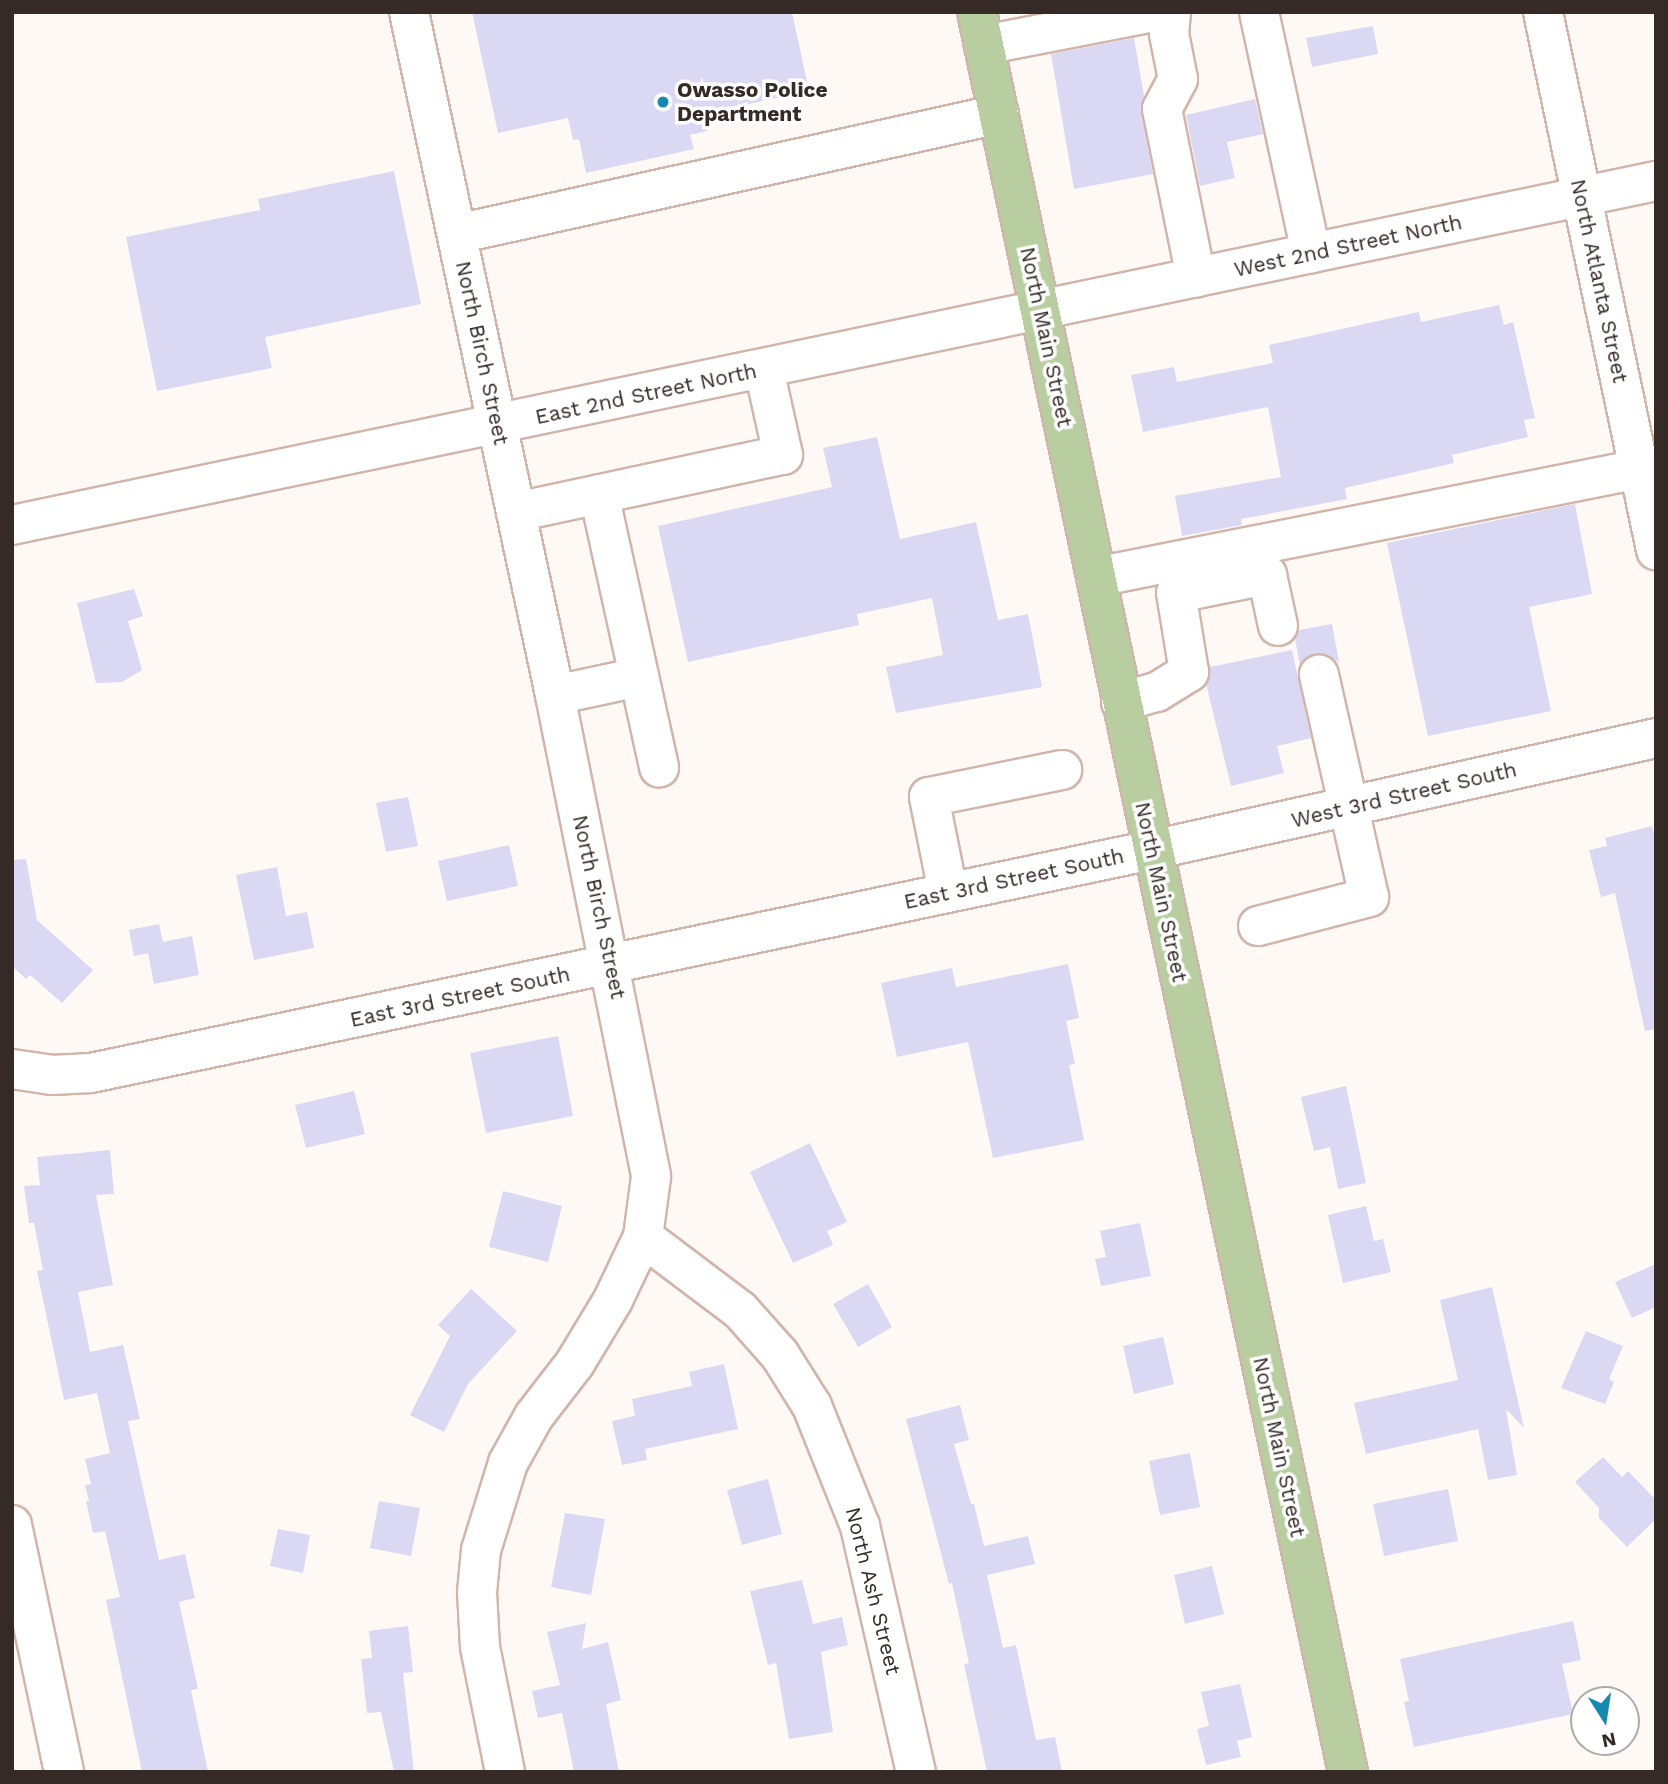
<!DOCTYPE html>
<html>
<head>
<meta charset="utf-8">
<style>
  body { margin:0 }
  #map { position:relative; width:1668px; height:1784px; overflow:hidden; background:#fff9f6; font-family:"Work Sans",sans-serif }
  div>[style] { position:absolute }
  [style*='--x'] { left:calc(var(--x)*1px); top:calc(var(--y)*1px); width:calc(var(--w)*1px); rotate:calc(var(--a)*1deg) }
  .building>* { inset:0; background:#dad8f3 }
  .roads { filter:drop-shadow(2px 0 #d1b5aa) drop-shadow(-2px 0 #d1b5aa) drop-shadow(0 2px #d1b5aa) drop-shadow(0 -2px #d1b5aa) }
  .minor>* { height:38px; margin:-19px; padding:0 19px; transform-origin:19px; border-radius:19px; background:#fff }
  .major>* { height:38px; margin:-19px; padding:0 19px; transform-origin:19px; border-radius:19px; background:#b8cea1 }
  .dots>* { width:19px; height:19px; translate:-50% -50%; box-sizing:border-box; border:4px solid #fff; border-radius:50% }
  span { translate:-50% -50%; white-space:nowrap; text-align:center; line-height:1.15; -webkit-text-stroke:7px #fff; paint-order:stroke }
  .poi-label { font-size:21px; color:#352a26; font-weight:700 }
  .left { translate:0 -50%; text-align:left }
  .street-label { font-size:21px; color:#352a26 }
  .frame { position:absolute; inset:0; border:14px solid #352a26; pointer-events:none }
  .north { position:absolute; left:1570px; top:1686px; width:70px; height:70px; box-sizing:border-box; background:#fff; border:2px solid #aeaaa8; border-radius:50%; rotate:168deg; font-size:19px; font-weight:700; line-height:28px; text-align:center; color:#352a26 }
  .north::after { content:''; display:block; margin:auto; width:24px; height:32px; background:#1889ae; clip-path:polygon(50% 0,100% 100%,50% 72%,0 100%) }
</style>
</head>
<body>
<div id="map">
  <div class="building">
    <i style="clip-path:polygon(472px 12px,792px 12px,809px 91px,703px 114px,707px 131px,690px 135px,694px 149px,586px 173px,579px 139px,573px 140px,568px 118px,498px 133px)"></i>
    <i style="clip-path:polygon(1373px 26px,1378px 54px,1312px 67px,1306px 38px)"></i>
    <i style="clip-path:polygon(1134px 38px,1144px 96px,1141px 113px,1153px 174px,1074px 189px,1051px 54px)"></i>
    <i style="clip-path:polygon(1255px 99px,1263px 134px,1227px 142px,1235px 178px,1200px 186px,1186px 115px)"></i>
    <i style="clip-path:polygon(394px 171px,421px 304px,265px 337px,272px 368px,157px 391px,126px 237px,260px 210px,258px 199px)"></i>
    <i style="clip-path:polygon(1499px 305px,1504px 325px,1513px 322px,1535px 418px,1524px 420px,1528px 437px,1452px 455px,1454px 463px,1345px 488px,1347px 499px,1241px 519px,1242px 525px,1182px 536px,1175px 496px,1281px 477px,1268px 407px,1143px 432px,1131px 375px,1174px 367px,1177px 382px,1273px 363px,1269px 345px,1419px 312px,1421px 322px)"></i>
    <i style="clip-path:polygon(877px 437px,900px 539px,976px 522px,998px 620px,1028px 614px,1042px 687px,896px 713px,886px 667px,943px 655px,932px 598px,857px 614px,859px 625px,688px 662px,658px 526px,832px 487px,823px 448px)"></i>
    <i style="clip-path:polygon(1575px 504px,1592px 594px,1529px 607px,1551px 711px,1428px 736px,1387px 543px)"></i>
    <i style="clip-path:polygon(134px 589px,143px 616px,128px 621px,142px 670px,122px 682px,96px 683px,77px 603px)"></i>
    <i style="clip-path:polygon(1332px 624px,1339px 662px,1326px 654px,1315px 654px,1305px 659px,1300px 666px,1295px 639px,1299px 630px)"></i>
    <i style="clip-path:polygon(1292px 650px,1311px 738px,1277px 746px,1284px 773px,1231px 786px,1206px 684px,1210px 667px)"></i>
    <i style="clip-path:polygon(408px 797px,418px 846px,386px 852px,376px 803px)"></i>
    <i style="clip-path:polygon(1652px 826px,1656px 843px,1656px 1029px,1645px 1031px,1615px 893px,1601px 897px,1589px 850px,1607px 846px,1605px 838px)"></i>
    <i style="clip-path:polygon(509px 845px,518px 886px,447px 901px,438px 861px)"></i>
    <i style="clip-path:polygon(26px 859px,37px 920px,93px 970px,62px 1003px,30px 975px,26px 979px,12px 966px,12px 860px)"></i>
    <i style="clip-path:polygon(277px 867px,286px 916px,307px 912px,314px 948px,254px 960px,236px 875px)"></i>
    <i style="clip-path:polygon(159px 924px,163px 942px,192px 936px,199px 975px,154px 984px,148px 953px,134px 956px,129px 930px)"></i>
    <i style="clip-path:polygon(1068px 964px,1079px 1018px,1066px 1021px,1075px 1064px,1069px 1065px,1084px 1140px,993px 1158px,968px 1042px,897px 1057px,881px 983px,952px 968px,956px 987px)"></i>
    <i style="clip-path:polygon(558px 1036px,573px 1116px,486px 1133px,470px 1053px)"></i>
    <i style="clip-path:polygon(1346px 1086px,1366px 1183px,1338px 1189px,1330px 1147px,1314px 1151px,1301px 1097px)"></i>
    <i style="clip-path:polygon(354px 1091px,365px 1134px,306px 1148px,295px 1105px)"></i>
    <i style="clip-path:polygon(810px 1143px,847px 1222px,827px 1231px,833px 1245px,793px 1263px,750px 1172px)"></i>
    <i style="clip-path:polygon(110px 1150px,114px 1194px,96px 1195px,113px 1285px,78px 1292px,90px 1352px,123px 1345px,140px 1419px,128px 1421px,159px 1560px,185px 1554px,195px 1598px,179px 1602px,198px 1689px,191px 1690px,208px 1772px,142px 1772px,106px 1600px,120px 1597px,105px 1531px,93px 1533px,86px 1501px,89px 1501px,85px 1485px,91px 1484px,85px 1459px,110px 1453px,97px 1393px,64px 1400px,37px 1271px,43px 1270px,34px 1223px,29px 1223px,24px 1186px,40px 1185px,37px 1157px)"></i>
    <i style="clip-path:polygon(503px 1191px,562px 1206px,548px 1262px,489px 1247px)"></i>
    <i style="clip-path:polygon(1366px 1206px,1374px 1241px,1383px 1239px,1391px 1272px,1343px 1283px,1328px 1215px)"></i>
    <i style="clip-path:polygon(1140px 1223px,1151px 1276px,1101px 1286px,1095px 1259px,1106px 1257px,1100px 1231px)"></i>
    <i style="clip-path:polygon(1656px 1264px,1656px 1307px,1632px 1318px,1615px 1282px)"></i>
    <i style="clip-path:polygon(868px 1284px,892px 1327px,858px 1347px,833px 1304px)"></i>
    <i style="clip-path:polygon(1492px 1287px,1524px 1428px,1506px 1409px,1517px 1475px,1488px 1480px,1478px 1429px,1366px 1454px,1354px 1403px,1458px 1380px,1440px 1300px)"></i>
    <i style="clip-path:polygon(471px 1289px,517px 1331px,468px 1384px,444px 1432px,410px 1415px,450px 1336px,438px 1325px)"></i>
    <i style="clip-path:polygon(1586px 1331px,1623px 1346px,1609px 1379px,1614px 1382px,1605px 1404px,1561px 1388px)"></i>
    <i style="clip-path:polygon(1163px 1337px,1174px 1384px,1134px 1394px,1123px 1346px)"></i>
    <i style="clip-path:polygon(724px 1364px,738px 1429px,645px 1449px,647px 1460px,622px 1465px,612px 1421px,635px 1416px,632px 1399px,692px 1386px,689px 1372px)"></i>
    <i style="clip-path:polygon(960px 1405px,969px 1440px,954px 1444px,971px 1504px,974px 1504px,984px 1546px,1028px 1536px,1035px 1564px,987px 1575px,1003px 1648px,1016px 1645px,1036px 1740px,1055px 1737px,1062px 1772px,987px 1772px,964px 1664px,969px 1663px,952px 1583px,949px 1584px,906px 1419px)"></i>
    <i style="clip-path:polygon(1190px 1453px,1200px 1507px,1160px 1515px,1149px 1461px)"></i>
    <i style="clip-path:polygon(1603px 1457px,1622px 1477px,1628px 1471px,1656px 1500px,1656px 1519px,1627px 1547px,1599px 1518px,1599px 1508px,1575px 1482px)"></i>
    <i style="clip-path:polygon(768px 1479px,782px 1534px,742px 1545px,727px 1490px)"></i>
    <i style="clip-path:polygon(1448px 1489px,1458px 1541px,1384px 1556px,1373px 1504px)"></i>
    <i style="clip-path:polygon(379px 1501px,420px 1508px,411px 1556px,370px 1548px)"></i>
    <i style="clip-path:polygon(565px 1513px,605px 1519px,591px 1595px,551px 1587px)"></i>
    <i style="clip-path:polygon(278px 1529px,310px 1535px,303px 1573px,270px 1566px)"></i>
    <i style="clip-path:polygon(1212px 1566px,1224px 1614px,1185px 1624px,1174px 1575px)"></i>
    <i style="clip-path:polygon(802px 1580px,813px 1624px,842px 1617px,848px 1645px,821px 1652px,833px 1732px,789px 1739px,776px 1663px,768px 1665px,750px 1591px)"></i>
    <i style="clip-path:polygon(1573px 1621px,1581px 1660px,1562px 1664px,1573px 1714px,1414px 1747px,1404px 1702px,1409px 1701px,1400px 1659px)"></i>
    <i style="clip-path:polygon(586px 1623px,582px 1649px,608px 1642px,621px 1700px,606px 1704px,619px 1772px,574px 1772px,562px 1713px,538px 1718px,532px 1691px,560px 1685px,547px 1632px)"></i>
    <i style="clip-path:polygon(408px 1626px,413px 1672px,403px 1673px,414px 1772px,394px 1772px,381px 1712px,367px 1713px,361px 1659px,372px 1658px,369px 1631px)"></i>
    <i style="clip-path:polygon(1240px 1684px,1252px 1737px,1237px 1741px,1241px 1757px,1206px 1765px,1197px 1729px,1209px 1726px,1201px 1692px)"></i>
  </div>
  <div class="roads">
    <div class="minor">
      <i style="--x:409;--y:12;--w:698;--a:77.93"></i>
      <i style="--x:555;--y:695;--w:491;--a:78.7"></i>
      <i style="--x:651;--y:1177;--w:61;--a:97.6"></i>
      <i style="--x:643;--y:1237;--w:70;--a:115.5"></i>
      <i style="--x:613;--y:1300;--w:74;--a:121.1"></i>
      <i style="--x:575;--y:1363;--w:67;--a:127.7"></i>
      <i style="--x:534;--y:1416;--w:54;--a:119"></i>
      <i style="--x:508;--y:1463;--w:91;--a:107.2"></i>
      <i style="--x:481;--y:1550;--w:42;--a:95.4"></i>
      <i style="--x:477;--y:1592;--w:55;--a:86.9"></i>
      <i style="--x:480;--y:1647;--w:127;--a:78.7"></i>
      <i style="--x:1171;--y:12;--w:22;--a:95"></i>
      <i style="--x:1169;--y:34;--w:46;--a:78.7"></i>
      <i style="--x:1178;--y:79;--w:34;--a:118"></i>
      <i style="--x:1162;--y:109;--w:172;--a:78.6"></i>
      <i style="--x:1259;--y:12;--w:247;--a:77.8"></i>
      <i style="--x:1543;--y:12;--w:550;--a:78.14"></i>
      <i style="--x:984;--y:45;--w:173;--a:-11"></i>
      <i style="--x:457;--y:234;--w:555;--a:-12.48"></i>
      <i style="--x:599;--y:494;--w:280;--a:77.6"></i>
      <i style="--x:516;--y:512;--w:273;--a:-12.1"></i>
      <i style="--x:783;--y:455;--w:88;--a:-102.5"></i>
      <i style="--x:12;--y:525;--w:1680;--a:-11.82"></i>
      <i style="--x:1096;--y:577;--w:554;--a:-11.25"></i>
      <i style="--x:555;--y:695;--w:86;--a:-12.1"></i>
      <i style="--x:1121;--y:702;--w:37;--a:-16"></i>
      <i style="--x:1157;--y:692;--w:38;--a:-32"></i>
      <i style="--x:1189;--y:672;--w:80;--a:-99.3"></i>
      <i style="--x:1176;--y:593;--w:93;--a:-11.2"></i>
      <i style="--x:1267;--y:575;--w:52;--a:77.8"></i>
      <i style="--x:948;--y:892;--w:97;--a:-101.3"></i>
      <i style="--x:929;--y:797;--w:136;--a:-11.5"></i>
      <i style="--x:1258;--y:926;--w:115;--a:-14.6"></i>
      <i style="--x:1369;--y:897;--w:228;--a:-102.7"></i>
      <i style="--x:12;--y:1069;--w:40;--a:8.5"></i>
      <i style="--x:52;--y:1075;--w:39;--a:-3"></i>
      <i style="--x:91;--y:1073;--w:1084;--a:-11.87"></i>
      <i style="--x:1152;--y:850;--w:516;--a:-12.53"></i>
      <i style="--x:643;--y:1237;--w:121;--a:37"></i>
      <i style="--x:740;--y:1310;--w:60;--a:48.4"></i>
      <i style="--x:780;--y:1355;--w:60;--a:57.9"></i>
      <i style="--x:812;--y:1406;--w:129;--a:68.2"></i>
      <i style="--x:860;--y:1526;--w:252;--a:77.2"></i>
      <i style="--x:12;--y:1525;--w:252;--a:78.1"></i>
    </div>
    <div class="major">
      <i style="--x:977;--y:12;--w:1799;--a:78.1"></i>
    </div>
  </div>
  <div class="dots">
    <i style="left:663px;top:102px;background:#1889ae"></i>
  </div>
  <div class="poi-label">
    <span class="left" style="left:677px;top:102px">Owasso Police<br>Department</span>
  </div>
  <div class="street-label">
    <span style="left:1348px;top:246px;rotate:-12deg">West 2nd Street North</span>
    <span style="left:1599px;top:281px;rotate:78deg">North Atlanta Street</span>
    <span style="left:1046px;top:337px;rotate:78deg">North Main Street</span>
    <span style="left:482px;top:353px;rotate:78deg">North Birch Street</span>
    <span style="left:646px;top:394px;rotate:-12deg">East 2nd Street North</span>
    <span style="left:1404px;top:795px;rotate:-13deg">West 3rd Street South</span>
    <span style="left:1014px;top:879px;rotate:-12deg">East 3rd Street South</span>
    <span style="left:1161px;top:892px;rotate:78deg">North Main Street</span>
    <span style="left:599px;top:907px;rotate:78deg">North Birch Street</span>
    <span style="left:460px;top:997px;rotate:-12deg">East 3rd Street South</span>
    <span style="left:1279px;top:1447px;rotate:78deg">North Main Street</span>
    <span style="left:873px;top:1591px;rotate:76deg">North Ash Street</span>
  </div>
  <div class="frame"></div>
  <div class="north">N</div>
</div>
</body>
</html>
